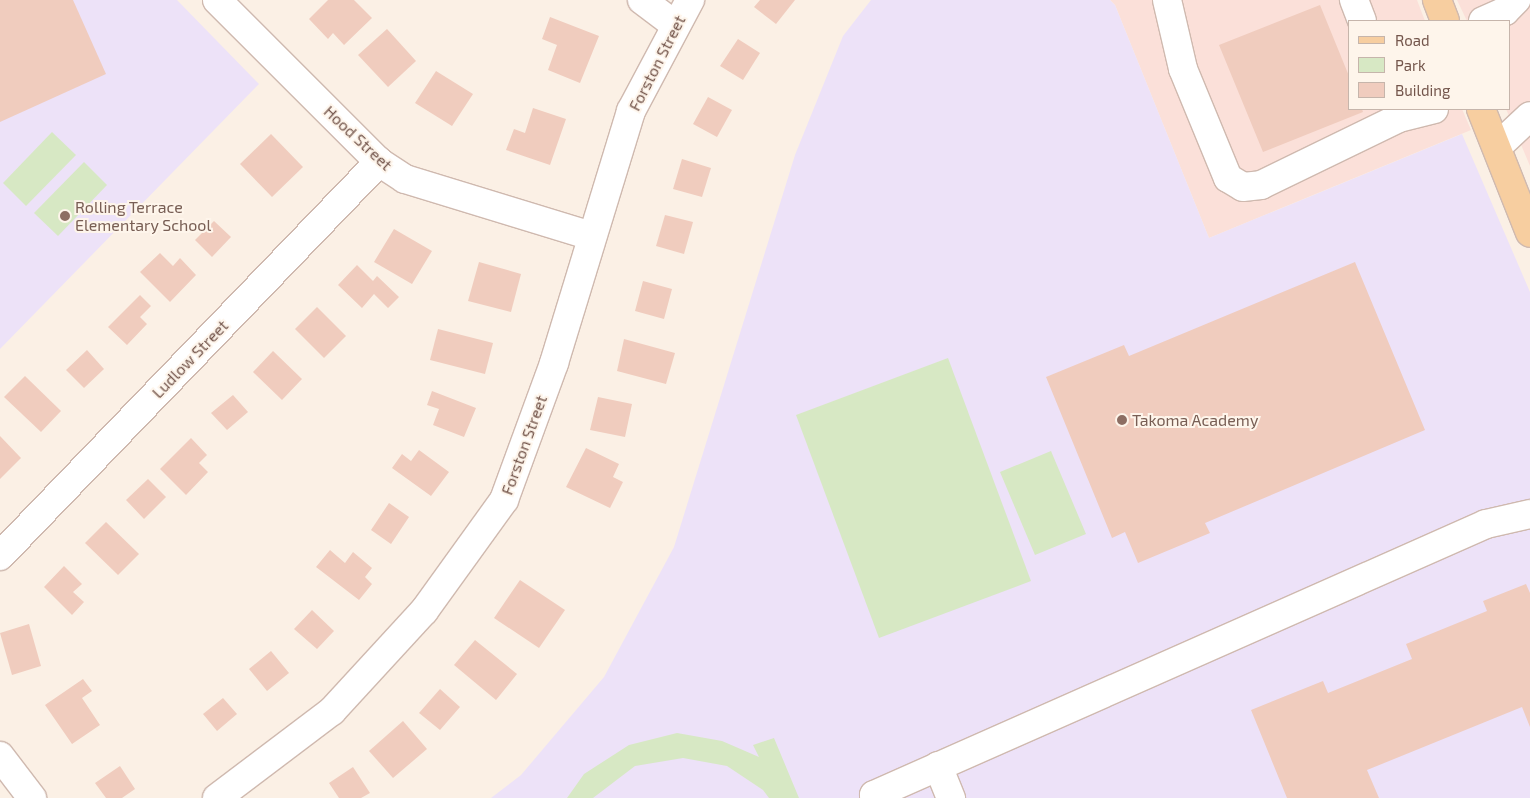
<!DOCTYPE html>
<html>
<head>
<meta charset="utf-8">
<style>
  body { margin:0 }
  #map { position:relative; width:1530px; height:798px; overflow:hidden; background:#fbf0e5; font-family:"Exo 2",sans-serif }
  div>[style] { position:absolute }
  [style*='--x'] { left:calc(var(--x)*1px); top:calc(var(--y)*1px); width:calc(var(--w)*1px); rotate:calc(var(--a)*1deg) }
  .commercial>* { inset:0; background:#fbe0d9 }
  .education>* { inset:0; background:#ede2f8 }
  .green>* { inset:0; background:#d7e8c4 }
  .building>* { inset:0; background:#f0ccbe }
  .roads { filter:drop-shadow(1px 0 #cfb9af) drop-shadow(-1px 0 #cfb9af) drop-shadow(0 1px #cfb9af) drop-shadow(0 -1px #cfb9af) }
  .minor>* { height:28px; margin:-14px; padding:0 14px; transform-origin:14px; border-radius:14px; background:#fff }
  .major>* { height:28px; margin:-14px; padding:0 14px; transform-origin:14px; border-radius:14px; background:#f7cea0 }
  .dots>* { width:14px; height:14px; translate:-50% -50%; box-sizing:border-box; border:2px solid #fef5eb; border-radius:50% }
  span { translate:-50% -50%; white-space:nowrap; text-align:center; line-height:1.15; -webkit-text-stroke:4px #fef5eb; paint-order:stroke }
  .street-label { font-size:16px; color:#73554b }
  .education-label { font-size:16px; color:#785e54 }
  .left { translate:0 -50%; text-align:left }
  .legend { position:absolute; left:1348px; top:20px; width:162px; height:90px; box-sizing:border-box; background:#fef5eb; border:1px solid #c6b5ab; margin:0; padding:6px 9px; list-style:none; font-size:15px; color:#73554b }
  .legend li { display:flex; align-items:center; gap:10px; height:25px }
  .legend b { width:25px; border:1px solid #c6b5ab }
</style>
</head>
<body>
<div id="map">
  <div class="commercial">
    <i style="clip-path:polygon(1110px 0,1417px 0,1425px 21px,1349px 21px,1349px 109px,1462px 109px,1471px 130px,1209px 238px,1115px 5px)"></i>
    <i style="clip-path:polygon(1457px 0,1530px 0,1530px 166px,1506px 109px,1509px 109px,1509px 21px,1467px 21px)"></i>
  </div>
  <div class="education">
    <i style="clip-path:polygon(0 0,177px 0,259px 84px,0 349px)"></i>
    <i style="clip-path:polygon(871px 0,1110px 0,1115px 5px,1209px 238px,1462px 134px,1530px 292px,1530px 798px,491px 798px,521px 775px,604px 677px,674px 547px,795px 155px,843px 36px)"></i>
  </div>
  <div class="green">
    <i style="clip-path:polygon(52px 132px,76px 155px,26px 206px,3px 183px)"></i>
    <i style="clip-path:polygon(84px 162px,107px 185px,58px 236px,34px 213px)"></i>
    <i style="clip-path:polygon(948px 358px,1031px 581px,879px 638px,796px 415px)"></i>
    <i style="clip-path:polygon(1051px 451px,1086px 534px,1035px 555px,1000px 472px)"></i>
    <i style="clip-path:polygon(677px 733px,722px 741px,759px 757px,753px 745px,774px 738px,799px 798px,769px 798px,763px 790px,727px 766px,683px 758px,635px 766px,593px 798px,567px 798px,584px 774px,629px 745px)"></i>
  </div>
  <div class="building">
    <i style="clip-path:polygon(0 0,73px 0,106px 74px,0 122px)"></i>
    <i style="clip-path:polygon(328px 0,354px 0,372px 18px,344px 45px,333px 33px,328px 39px,309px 19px)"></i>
    <i style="clip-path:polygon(760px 0,795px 0,776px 24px,754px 7px)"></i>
    <i style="clip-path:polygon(1320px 5px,1349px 76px,1349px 109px,1362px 109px,1363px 112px,1263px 152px,1219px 45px)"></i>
    <i style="clip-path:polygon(550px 17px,599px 36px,580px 83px,548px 70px,557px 45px,542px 39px)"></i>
    <i style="clip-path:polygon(387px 29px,416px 61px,388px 87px,358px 55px)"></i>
    <i style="clip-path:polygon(738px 39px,760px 53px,743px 80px,720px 66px)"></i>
    <i style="clip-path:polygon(436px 71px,473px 94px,452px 126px,415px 103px)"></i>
    <i style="clip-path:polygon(708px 97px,732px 110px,717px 137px,693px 124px)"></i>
    <i style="clip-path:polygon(533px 108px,566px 119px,550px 165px,506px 150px,514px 129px,525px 133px)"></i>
    <i style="clip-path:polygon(271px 134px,303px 167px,272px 197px,240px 164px)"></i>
    <i style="clip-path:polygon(682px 159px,711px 168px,702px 197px,673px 189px)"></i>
    <i style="clip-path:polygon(665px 215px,693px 222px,684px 254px,656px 246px)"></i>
    <i style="clip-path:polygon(214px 221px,231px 237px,212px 257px,195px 240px)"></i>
    <i style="clip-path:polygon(394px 229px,432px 251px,412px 284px,374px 262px)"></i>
    <i style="clip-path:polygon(160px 253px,173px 266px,180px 258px,196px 275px,170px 302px,140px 272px)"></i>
    <i style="clip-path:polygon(479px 262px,521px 274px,511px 312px,468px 301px)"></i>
    <i style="clip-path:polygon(1355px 262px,1425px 430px,1205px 523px,1210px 533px,1138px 563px,1125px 532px,1112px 538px,1046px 377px,1124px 345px,1129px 356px)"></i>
    <i style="clip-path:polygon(357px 265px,373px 281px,377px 276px,399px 297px,388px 308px,374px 294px,362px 308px,338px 285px)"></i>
    <i style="clip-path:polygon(643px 281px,672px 289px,664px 319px,635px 311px)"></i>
    <i style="clip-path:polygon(140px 295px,151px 306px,140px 317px,147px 324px,127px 345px,108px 327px)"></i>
    <i style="clip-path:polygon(317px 307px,346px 336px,324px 358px,295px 329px)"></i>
    <i style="clip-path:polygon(438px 329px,493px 343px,485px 374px,430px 360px)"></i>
    <i style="clip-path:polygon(624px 339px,675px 353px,666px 384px,617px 371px)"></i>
    <i style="clip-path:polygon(87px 350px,104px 369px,84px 388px,66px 370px)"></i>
    <i style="clip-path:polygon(273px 351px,302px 379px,282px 400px,253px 372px)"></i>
    <i style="clip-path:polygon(25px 376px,61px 411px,41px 432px,4px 397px)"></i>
    <i style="clip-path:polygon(432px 391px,476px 408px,464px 437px,433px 425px,439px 409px,427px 405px)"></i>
    <i style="clip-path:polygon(233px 395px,248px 412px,227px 430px,211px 413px)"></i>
    <i style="clip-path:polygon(598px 397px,632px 404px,625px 437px,590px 430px)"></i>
    <i style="clip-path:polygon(0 436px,21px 458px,0 479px)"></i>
    <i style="clip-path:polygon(191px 438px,207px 455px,199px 463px,208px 472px,186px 495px,160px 469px)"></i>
    <i style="clip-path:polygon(586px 448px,619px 464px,613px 477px,623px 482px,610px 508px,566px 487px)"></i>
    <i style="clip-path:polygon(419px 450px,449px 472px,431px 496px,392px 468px,402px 454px,411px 461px)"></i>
    <i style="clip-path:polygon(148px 479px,166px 497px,144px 519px,126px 500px)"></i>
    <i style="clip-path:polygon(389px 503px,409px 517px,391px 544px,371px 530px)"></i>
    <i style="clip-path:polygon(106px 522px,139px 554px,118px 575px,85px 543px)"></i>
    <i style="clip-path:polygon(330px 550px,345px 563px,353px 552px,372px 568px,365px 577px,372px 584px,359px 600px,316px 567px)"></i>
    <i style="clip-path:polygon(64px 566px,82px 584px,73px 592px,84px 602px,72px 615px,44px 587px)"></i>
    <i style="clip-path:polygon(520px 580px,565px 610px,539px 648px,494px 618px)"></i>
    <i style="clip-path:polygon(1526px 584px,1530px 593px,1530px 727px,1522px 707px,1367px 770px,1379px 798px,1287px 798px,1251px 710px,1323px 681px,1328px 693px,1412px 659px,1406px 644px,1487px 611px,1483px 601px)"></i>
    <i style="clip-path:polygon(312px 610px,334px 631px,317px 649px,294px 629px)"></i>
    <i style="clip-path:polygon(29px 624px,41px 666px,12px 675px,0 633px)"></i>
    <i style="clip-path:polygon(475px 640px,517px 674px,496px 700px,454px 665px)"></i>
    <i style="clip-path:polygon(271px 651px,289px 673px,267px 691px,249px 669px)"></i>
    <i style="clip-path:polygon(83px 679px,92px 691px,82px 698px,100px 725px,72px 744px,45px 705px)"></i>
    <i style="clip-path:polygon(440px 689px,460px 707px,440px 730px,419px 713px)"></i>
    <i style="clip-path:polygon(223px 698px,237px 714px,217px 731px,203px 714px)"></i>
    <i style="clip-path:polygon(403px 721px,427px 749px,393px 778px,369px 751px)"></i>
    <i style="clip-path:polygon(120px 766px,135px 789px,122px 798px,106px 798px,95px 783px)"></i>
    <i style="clip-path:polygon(353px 767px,370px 793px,361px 798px,339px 798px,329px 783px)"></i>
  </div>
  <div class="roads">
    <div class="minor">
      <i style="--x:217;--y:0;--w:229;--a:45"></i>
      <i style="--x:379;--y:162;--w:31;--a:33"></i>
      <i style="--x:405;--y:179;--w:195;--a:17"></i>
      <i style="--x:642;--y:0;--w:41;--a:37.1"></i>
      <i style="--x:1167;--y:0;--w:71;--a:76.9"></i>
      <i style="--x:1183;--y:69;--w:118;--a:67.6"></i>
      <i style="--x:1228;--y:178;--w:17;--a:31"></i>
      <i style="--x:1243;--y:187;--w:18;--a:-6"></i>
      <i style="--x:1261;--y:185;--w:153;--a:-25.9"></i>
      <i style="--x:1399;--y:118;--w:36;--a:-14"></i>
      <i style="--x:1354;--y:0;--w:22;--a:69"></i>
      <i style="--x:1483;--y:21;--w:24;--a:-24"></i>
      <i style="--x:1505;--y:11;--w:16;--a:-45"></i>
      <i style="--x:1497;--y:147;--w:45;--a:-43.2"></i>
      <i style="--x:0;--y:556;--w:547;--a:-46.11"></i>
      <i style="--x:0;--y:756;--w:53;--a:52.7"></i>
      <i style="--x:938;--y:766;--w:35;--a:68"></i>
      <i style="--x:217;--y:798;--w:144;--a:-37.1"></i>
      <i style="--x:332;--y:711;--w:136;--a:-47.4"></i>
      <i style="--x:424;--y:611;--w:137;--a:-54.2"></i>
      <i style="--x:504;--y:500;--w:146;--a:-69.9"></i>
      <i style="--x:554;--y:363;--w:264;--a:-73"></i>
      <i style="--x:631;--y:111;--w:126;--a:-62"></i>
      <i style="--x:875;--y:798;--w:3;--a:-108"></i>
      <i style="--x:874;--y:795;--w:669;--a:-23.88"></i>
      <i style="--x:1486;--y:524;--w:45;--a:-12.8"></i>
    </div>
    <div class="major">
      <i style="--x:1437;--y:0;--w:22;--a:69"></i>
      <i style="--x:1481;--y:109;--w:133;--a:68.4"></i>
    </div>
  </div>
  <div class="dots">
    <i style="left:65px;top:216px;background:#8d6e63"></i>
    <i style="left:1122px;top:420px;background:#8d6e63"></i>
  </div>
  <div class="street-label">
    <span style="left:657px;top:63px;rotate:-63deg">Forston Street</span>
    <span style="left:358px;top:138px;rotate:43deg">Hood Street</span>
    <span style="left:190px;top:359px;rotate:-46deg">Ludlow Street</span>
    <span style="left:524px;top:445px;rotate:-70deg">Forston Street</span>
  </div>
  <div class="education-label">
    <span class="left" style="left:75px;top:216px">Rolling Terrace<br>Elementary School</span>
    <span class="left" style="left:1132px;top:420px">Takoma Academy</span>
  </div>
  <ul class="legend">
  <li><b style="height:6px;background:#f7cea0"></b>Road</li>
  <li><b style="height:14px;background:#d7e8c4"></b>Park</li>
  <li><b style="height:14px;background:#f0ccbe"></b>Building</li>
  </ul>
</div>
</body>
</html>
